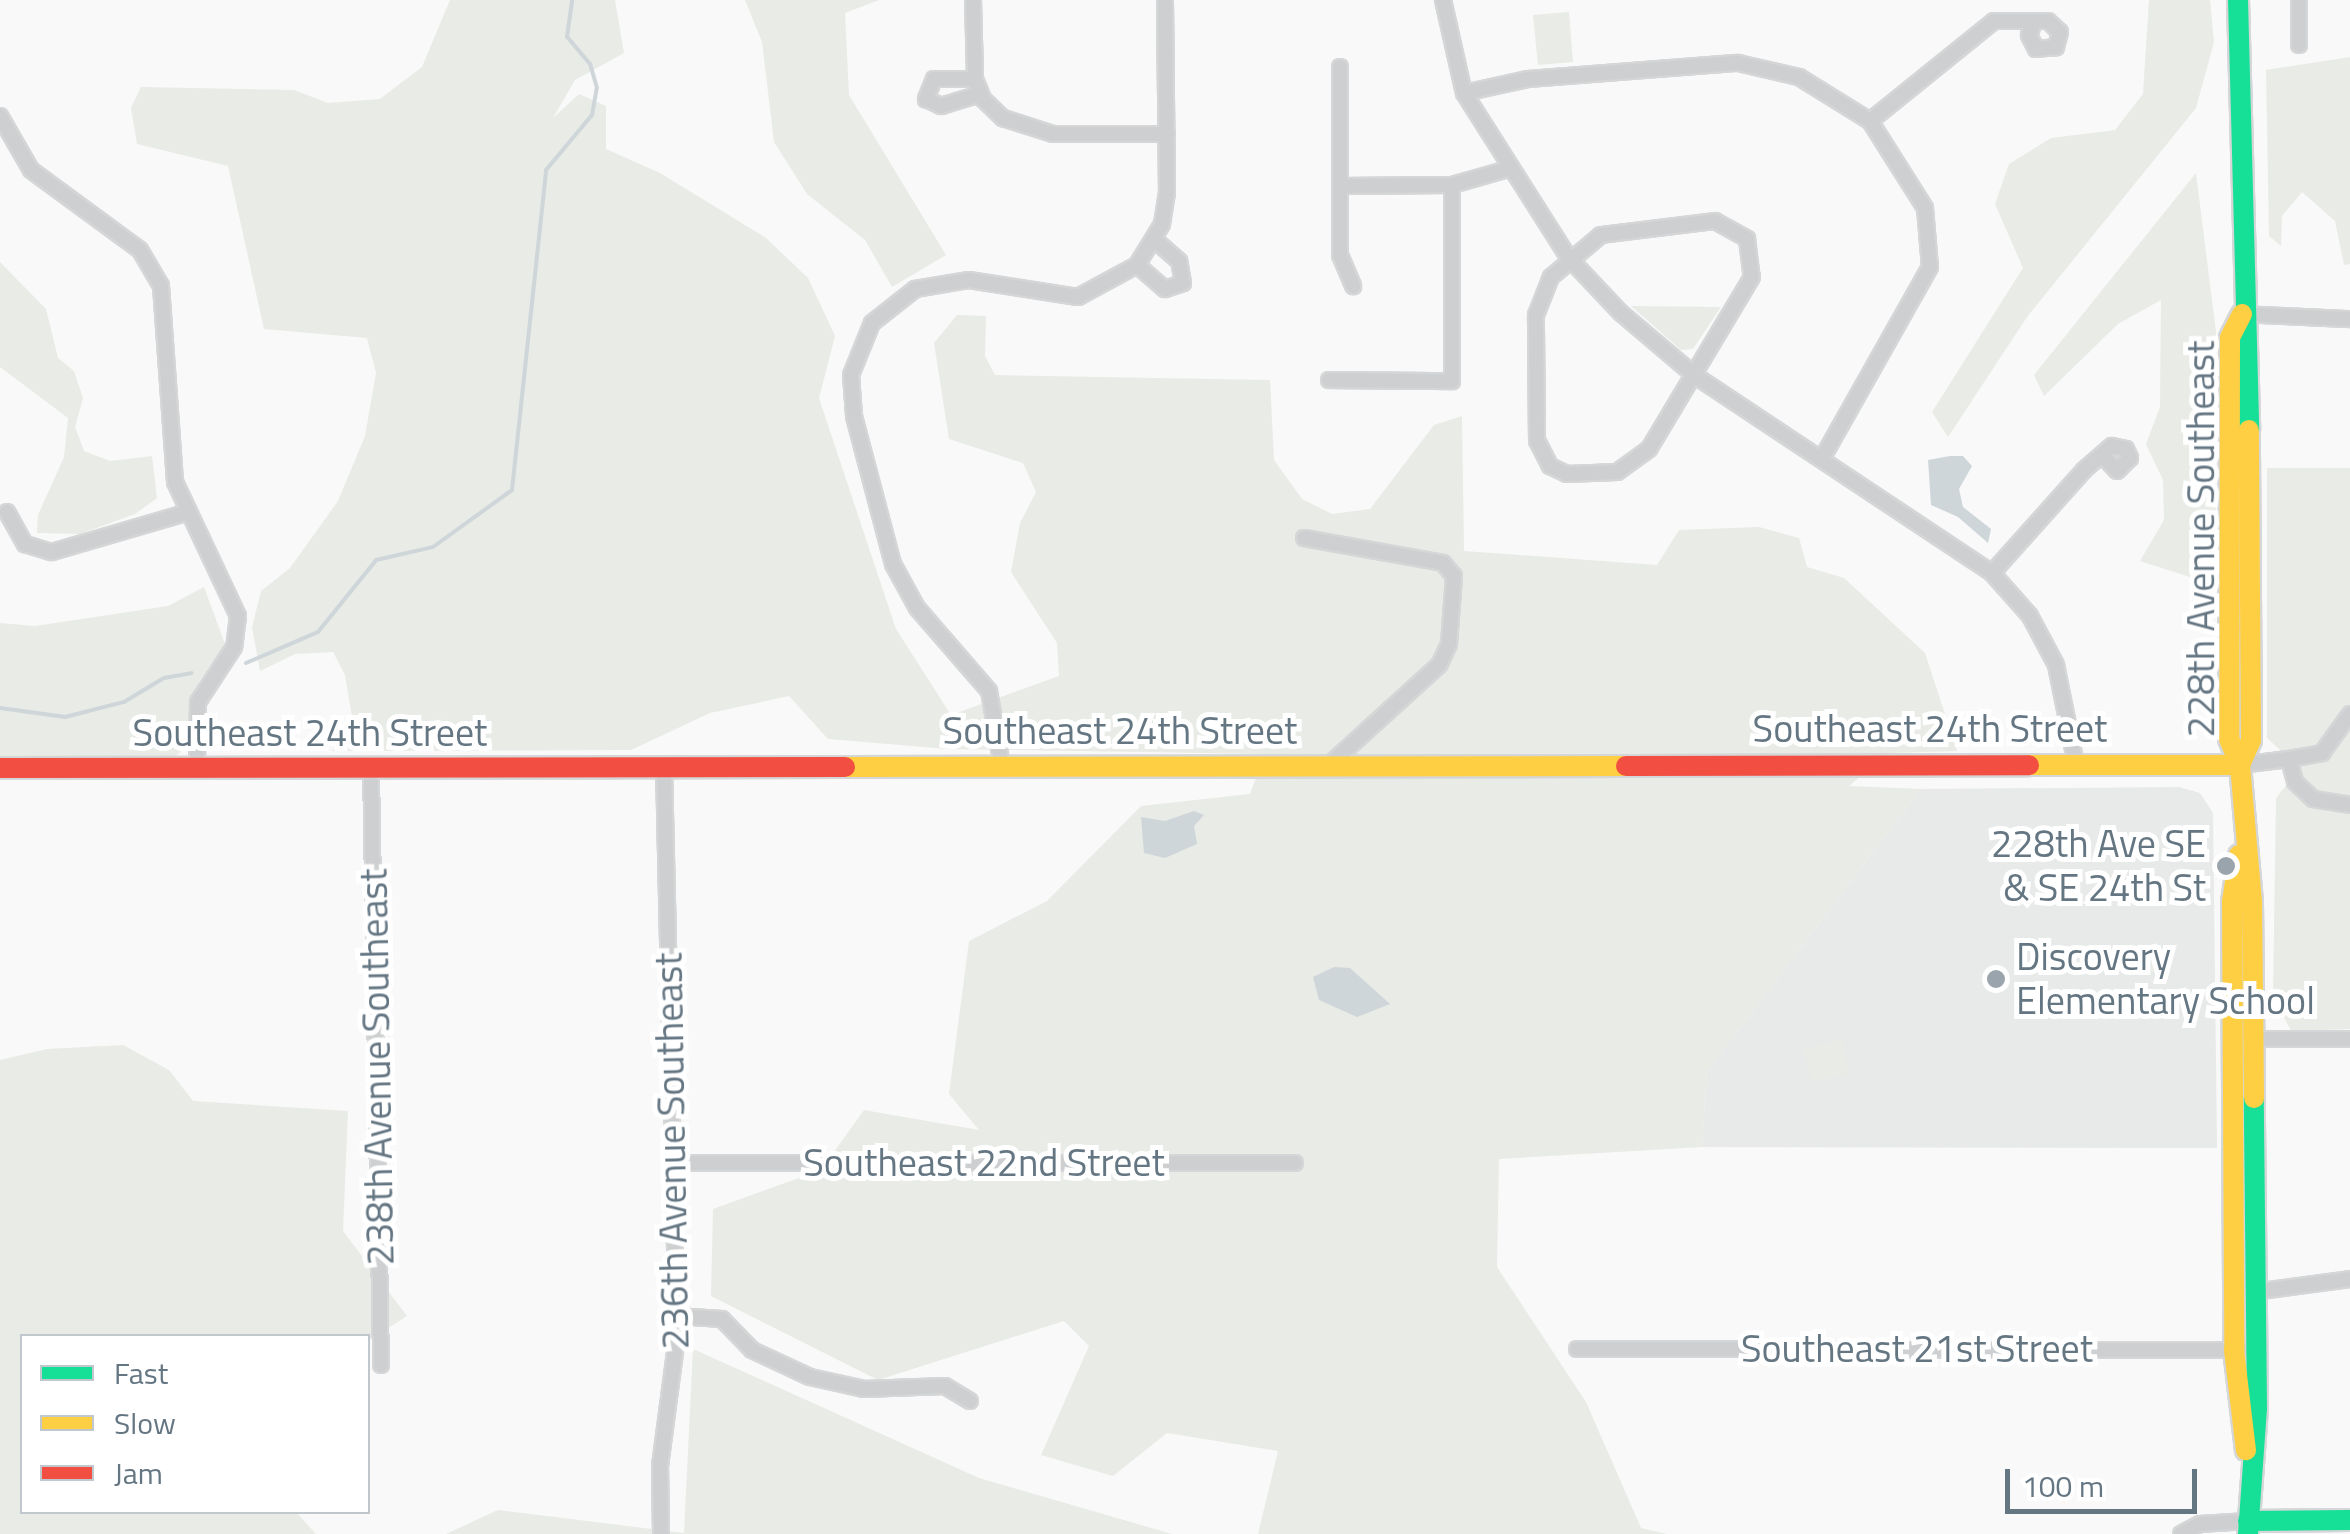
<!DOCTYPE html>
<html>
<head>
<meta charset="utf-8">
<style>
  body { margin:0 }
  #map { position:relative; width:2350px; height:1534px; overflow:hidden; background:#f9f9f9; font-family:"Titillium Web",sans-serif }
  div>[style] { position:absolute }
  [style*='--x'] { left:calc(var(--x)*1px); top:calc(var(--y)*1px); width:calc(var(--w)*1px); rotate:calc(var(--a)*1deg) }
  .built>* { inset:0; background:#e8e9e9 }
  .green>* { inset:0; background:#e8ebe6 }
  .water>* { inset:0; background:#ced6d9 }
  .stream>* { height:4px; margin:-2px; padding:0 2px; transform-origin:2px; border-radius:2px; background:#ced6d9 }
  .roads { filter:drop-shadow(2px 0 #d5d6d7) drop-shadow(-2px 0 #d5d6d7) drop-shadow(0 2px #d5d6d7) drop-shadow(0 -2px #d5d6d7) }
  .street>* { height:14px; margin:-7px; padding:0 7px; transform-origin:7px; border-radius:7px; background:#cecfd0 }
  .fast>* { height:20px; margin:-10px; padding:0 10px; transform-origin:10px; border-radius:10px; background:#16e098 }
  .slow>* { height:20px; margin:-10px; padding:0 10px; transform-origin:10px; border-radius:10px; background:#ffcf43 }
  .jam>* { height:20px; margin:-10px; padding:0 10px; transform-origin:10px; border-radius:10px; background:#f24e42 }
  .dots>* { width:28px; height:28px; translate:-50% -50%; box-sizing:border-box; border:5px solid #fff; border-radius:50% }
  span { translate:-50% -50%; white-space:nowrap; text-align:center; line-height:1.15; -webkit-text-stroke:10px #fff; paint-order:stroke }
  .street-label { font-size:38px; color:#657683 }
  .poi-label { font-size:38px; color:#657683 }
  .right { translate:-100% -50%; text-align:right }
  .left { translate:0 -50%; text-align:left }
  .legend { position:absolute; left:20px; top:1334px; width:350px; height:180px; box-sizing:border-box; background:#fff; border:2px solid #c1c8cd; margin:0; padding:12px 18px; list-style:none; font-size:30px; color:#657683 }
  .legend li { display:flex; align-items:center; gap:20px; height:50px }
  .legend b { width:50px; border:2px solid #c1c8cd }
  .scale { position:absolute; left:2005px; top:1469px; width:192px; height:45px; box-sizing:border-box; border:5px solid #657683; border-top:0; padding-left:12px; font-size:30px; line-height:35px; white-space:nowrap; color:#657683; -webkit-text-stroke:8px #fff; paint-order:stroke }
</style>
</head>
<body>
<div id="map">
  <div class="built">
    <i style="clip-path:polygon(2179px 787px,2200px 793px,2213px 813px,2217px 1148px,1702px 1147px,1707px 1071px,1921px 789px)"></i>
  </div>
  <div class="green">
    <i style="clip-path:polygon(450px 0,615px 0,624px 53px,575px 80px,553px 118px,579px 94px,606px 106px,606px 149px,660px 173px,766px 238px,808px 278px,835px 336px,819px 398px,896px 629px,951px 715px,1059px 676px,1057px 643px,1011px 572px,1020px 523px,1036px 492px,1023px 463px,949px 439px,934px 343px,957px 315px,986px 316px,985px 356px,995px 375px,1270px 380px,1274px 460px,1302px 499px,1332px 514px,1370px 509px,1434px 425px,1462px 416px,1464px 551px,1657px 565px,1679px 530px,1759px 527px,1799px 538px,1807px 567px,1844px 578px,1925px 653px,1957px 751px,1888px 753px,1849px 786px,1921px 789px,1707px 1071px,1702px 1147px,1499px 1159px,1497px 1267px,1586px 1402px,1641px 1528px,1667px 1534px,1258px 1534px,1278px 1451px,1167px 1433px,1113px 1476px,1041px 1455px,1089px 1346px,1064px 1321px,878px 1380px,711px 1296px,713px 1209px,821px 1170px,864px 1110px,979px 1130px,949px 1094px,969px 941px,1047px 901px,1141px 806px,1250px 794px,1265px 754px,948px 749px,828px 739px,789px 696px,710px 713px,631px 750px,331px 751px,346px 743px,352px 717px,345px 675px,333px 652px,295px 654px,260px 671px,252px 627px,261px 591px,290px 568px,338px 501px,365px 436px,376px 373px,367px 338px,264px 329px,228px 166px,137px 144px,131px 108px,141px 87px,294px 90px,328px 103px,380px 99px,422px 67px)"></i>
    <i style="clip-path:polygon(745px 0,879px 0,845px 13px,849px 95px,946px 255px,892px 287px,865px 240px,807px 194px,774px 142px,762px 42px)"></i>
    <i style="clip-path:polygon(2149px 0,2210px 0,2214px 42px,2196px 108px,2027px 317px,1948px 437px,1932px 412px,2023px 268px,1995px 204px,2009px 164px,2051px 138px,2115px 130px,2143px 94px)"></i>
    <i style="clip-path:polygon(1569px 12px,1573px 62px,1538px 65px,1533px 15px)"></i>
    <i style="clip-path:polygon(2350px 57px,2350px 264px,2344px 265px,2335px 221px,2302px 192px,2282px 216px,2281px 246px,2269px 236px,2266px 70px)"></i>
    <i style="clip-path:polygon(2196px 173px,2216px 332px,2217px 416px,2216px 512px,2210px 561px,2199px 580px,2140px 561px,2164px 520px,2163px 480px,2146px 444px,2160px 407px,2161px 300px,2118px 324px,2044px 396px,2034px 375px)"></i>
    <i style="clip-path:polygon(0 262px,46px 309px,58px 358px,74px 371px,83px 398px,75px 427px,84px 451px,110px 461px,152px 456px,157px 498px,135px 514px,80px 534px,37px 533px,38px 515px,64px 457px,68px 418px,0 367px)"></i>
    <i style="clip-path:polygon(1631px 306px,1721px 307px,1693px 349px,1681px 350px)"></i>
    <i style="clip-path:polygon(2267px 468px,2350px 468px,2350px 1029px,2291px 1031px,2273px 995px,2276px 798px,2300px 768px,2267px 738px)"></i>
    <i style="clip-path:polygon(204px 587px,225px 644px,199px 682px,180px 753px,169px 760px,0 759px,0 623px,35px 626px,168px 606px)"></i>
    <i style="clip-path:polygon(1841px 1040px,1848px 1073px,1812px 1083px,1804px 1049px)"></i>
    <i style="clip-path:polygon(123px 1045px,169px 1070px,193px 1101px,348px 1111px,343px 1231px,407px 1316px,368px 1341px,22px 1336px,22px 1512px,296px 1512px,316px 1534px,0 1534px,0 1060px,47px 1049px)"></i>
    <i style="clip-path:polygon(693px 1349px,979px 1478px,1172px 1534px,446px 1534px,498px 1510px,684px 1533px)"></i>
  </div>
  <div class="water">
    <i style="clip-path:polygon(1950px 456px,1963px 456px,1972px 466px,1959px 489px,1963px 507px,1991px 529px,1988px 543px,1958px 517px,1931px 505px,1928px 460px)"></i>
    <i style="clip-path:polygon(1194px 811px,1204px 815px,1194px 826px,1197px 844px,1165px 858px,1144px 853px,1141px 817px,1165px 821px)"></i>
    <i style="clip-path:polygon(1334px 967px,1350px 968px,1390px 1004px,1357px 1017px,1319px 1000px,1313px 977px)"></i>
  </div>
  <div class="stream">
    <i style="--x:246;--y:663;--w:78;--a:-23.3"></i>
    <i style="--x:318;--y:632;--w:92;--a:-51.1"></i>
    <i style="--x:376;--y:560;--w:58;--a:-12.8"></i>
    <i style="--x:433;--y:547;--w:97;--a:-35.8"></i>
    <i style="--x:512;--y:490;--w:322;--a:-83.9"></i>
    <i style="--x:546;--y:170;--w:72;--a:-50.1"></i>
    <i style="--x:592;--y:115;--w:27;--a:-80"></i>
    <i style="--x:597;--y:88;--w:25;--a:-106"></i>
    <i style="--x:590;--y:64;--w:35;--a:-130"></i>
    <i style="--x:567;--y:37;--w:37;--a:-82"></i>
    <i style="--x:0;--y:708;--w:66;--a:7.9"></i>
    <i style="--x:65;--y:717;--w:61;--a:-14.3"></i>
    <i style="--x:124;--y:702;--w:47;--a:-31"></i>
    <i style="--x:164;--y:678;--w:28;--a:-10"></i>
  </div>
  <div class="roads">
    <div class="street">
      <i style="--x:973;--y:0;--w:79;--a:88.5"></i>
      <i style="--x:975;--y:79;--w:22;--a:68"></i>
      <i style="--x:983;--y:99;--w:28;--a:44"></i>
      <i style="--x:1003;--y:118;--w:52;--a:17.7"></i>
      <i style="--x:1053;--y:134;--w:114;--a:0"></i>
      <i style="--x:1443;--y:0;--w:95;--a:77.3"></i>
      <i style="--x:1464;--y:93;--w:194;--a:57.6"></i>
      <i style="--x:1568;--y:257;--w:77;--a:46.6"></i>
      <i style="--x:1621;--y:313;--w:96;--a:40.3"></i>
      <i style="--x:1694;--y:375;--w:358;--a:33.6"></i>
      <i style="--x:1992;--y:573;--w:57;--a:48.5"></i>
      <i style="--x:2030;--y:616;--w:55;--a:62"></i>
      <i style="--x:2056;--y:665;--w:101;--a:78.6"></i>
      <i style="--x:2299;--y:0;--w:45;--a:90"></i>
      <i style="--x:1340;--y:67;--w:188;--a:90"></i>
      <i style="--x:1340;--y:255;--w:34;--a:67"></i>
      <i style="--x:975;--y:79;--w:41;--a:180"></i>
      <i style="--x:934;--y:79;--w:22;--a:112"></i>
      <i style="--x:926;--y:99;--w:17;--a:25"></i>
      <i style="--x:941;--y:106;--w:41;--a:-17.1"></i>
      <i style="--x:1464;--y:93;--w:66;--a:-12.3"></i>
      <i style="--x:1528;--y:79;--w:211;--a:-4.4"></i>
      <i style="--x:1738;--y:63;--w:63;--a:12.9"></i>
      <i style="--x:1799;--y:77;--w:84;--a:31.8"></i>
      <i style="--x:1870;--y:121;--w:103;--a:57.7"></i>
      <i style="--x:1925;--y:208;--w:59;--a:85.2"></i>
      <i style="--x:1930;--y:267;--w:220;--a:119.4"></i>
      <i style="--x:0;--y:116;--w:62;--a:60.1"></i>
      <i style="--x:31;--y:170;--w:135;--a:36.3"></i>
      <i style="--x:140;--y:250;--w:42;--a:59.7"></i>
      <i style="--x:161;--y:286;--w:196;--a:85.9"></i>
      <i style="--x:175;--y:482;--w:148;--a:64.8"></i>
      <i style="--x:238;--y:616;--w:31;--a:97"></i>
      <i style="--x:234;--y:647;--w:66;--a:123.2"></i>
      <i style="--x:198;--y:702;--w:66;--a:90.9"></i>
      <i style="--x:1870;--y:121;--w:159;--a:-38.9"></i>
      <i style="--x:1994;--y:21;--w:54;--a:0"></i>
      <i style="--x:2048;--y:21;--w:16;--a:43"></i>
      <i style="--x:2060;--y:32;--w:16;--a:105"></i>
      <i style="--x:2056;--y:47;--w:20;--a:174"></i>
      <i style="--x:2036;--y:49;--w:16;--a:-117"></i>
      <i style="--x:2029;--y:35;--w:11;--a:-68"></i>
      <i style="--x:1340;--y:186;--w:112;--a:-0.5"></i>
      <i style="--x:1452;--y:185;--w:58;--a:-15.9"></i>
      <i style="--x:1715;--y:221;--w:37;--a:29"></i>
      <i style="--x:1747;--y:239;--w:38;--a:83"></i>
      <i style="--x:1752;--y:277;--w:200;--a:120.9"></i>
      <i style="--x:1649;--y:449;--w:39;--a:144"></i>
      <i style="--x:1617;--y:472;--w:50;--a:177.7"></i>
      <i style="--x:1567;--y:474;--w:19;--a:-155"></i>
      <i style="--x:1550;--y:466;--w:28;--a:-117"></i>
      <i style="--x:1537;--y:441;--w:126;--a:-90.5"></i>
      <i style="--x:1536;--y:315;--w:41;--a:-68.5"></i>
      <i style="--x:1551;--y:277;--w:65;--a:-40"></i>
      <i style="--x:1601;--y:235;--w:115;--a:-7"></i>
      <i style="--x:1137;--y:265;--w:37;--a:41"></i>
      <i style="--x:1165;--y:289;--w:19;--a:-18"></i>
      <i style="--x:1183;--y:283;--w:22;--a:-100"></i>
      <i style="--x:1179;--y:261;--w:33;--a:-139"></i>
      <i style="--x:2242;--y:314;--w:108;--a:2.7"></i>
      <i style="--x:1329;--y:380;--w:123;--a:0.5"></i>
      <i style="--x:1452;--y:381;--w:196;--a:-90"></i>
      <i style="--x:7;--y:512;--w:37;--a:61"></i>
      <i style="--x:25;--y:544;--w:28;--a:17"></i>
      <i style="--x:52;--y:552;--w:139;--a:-16.3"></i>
      <i style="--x:1304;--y:538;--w:141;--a:10.2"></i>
      <i style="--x:1443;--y:563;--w:17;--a:50"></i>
      <i style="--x:1454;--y:576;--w:68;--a:94.2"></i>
      <i style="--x:1449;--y:644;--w:23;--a:115"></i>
      <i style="--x:1439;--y:665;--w:149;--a:137.7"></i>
      <i style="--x:1992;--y:573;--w:138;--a:-48.2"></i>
      <i style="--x:2084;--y:470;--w:37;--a:-41"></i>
      <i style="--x:2112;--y:446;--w:14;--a:12"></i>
      <i style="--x:2126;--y:449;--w:10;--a:66"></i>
      <i style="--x:2130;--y:458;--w:18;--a:135"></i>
      <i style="--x:2117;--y:471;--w:18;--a:-133"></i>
      <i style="--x:2289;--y:759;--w:34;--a:-10"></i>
      <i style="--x:2322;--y:753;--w:48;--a:-54.3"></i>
      <i style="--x:2240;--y:765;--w:49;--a:-7"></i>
      <i style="--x:2289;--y:759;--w:24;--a:75"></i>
      <i style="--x:2295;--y:782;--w:25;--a:43"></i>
      <i style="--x:2313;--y:799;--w:37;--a:9"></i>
      <i style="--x:1002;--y:766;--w:76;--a:-99.8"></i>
      <i style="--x:989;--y:691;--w:110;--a:-130.9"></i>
      <i style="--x:917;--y:608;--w:50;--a:-118.6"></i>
      <i style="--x:893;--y:564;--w:153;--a:-104.8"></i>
      <i style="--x:854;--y:416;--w:41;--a:-94.2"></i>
      <i style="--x:851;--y:375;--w:56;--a:-68"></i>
      <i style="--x:872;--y:323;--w:55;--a:-38.3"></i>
      <i style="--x:915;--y:289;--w:55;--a:-9.5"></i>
      <i style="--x:969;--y:280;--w:110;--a:8.9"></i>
      <i style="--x:1078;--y:297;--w:67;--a:-28.5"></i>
      <i style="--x:1137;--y:265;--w:48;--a:-58.6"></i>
      <i style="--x:1162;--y:224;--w:31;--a:-81"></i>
      <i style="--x:1167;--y:193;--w:193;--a:-90.6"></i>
      <i style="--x:371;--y:768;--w:597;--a:89.04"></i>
      <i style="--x:2250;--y:1039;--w:100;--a:0"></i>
      <i style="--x:673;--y:1163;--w:622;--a:0"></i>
      <i style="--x:2254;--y:1292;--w:97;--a:-7.7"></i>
      <i style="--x:676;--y:1316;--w:46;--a:3.7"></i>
      <i style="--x:722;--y:1319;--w:43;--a:45.9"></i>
      <i style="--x:752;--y:1350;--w:64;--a:25"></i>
      <i style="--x:810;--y:1377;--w:55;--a:12.5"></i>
      <i style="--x:864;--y:1389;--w:81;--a:-2.1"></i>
      <i style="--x:945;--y:1386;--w:29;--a:31"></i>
      <i style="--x:1577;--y:1349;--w:664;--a:0.09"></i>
      <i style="--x:661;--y:1534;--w:68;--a:-90.8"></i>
      <i style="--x:660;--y:1466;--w:131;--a:-82.5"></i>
      <i style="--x:677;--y:1336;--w:569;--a:-91.31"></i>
      <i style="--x:2181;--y:1534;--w:21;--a:-28"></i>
      <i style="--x:2200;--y:1524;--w:48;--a:-3.6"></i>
    </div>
    <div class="fast">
      <i style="--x:2238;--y:0;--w:430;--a:88.5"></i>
      <i style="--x:2248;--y:1521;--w:102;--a:-0.6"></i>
      <i style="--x:2248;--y:1534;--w:126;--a:-85.9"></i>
      <i style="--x:2257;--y:1408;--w:310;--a:-90.6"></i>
    </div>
    <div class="slow">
      <i style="--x:2242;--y:314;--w:27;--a:117"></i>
      <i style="--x:2230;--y:338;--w:401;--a:90.1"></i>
      <i style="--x:2229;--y:739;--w:28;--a:67"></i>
      <i style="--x:2240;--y:765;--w:139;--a:85"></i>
      <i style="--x:2252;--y:903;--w:195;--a:89.4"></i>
      <i style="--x:2029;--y:765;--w:211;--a:0"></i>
      <i style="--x:2240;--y:765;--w:27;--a:-66"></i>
      <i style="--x:2251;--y:740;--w:310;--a:-90.4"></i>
      <i style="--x:845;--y:767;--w:781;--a:-0.07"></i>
      <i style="--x:2239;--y:855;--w:48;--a:98.5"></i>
      <i style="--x:2232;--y:902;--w:448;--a:89.7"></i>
      <i style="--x:2234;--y:1350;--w:101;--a:83.2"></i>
    </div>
    <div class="jam">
      <i style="--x:1626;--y:766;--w:403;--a:-0.1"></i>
      <i style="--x:0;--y:768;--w:845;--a:-0.07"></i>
    </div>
  </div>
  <div class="dots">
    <i style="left:2226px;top:866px;background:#99a4ac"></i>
    <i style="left:1996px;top:979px;background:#99a4ac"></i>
  </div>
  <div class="street-label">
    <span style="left:2201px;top:539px;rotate:-90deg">228th Avenue Southeast</span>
    <span style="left:1930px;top:729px">Southeast 24th Street</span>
    <span style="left:1120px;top:731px">Southeast 24th Street</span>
    <span style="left:310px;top:733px">Southeast 24th Street</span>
    <span style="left:377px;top:1067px;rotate:-91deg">238th Avenue Southeast</span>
    <span style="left:672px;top:1151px;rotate:-91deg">236th Avenue Southeast</span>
    <span style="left:984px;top:1163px">Southeast 22nd Street</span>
    <span style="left:1917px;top:1349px">Southeast 21st Street</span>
  </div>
  <div class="poi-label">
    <span class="right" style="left:2206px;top:866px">228th Ave SE<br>&amp; SE 24th St</span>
    <span class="left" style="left:2016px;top:979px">Discovery<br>Elementary School</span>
  </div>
  <ul class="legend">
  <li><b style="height:12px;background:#16e098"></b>Fast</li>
  <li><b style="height:12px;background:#ffcf43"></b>Slow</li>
  <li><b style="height:12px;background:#f24e42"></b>Jam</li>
  </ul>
  <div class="scale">100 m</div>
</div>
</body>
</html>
